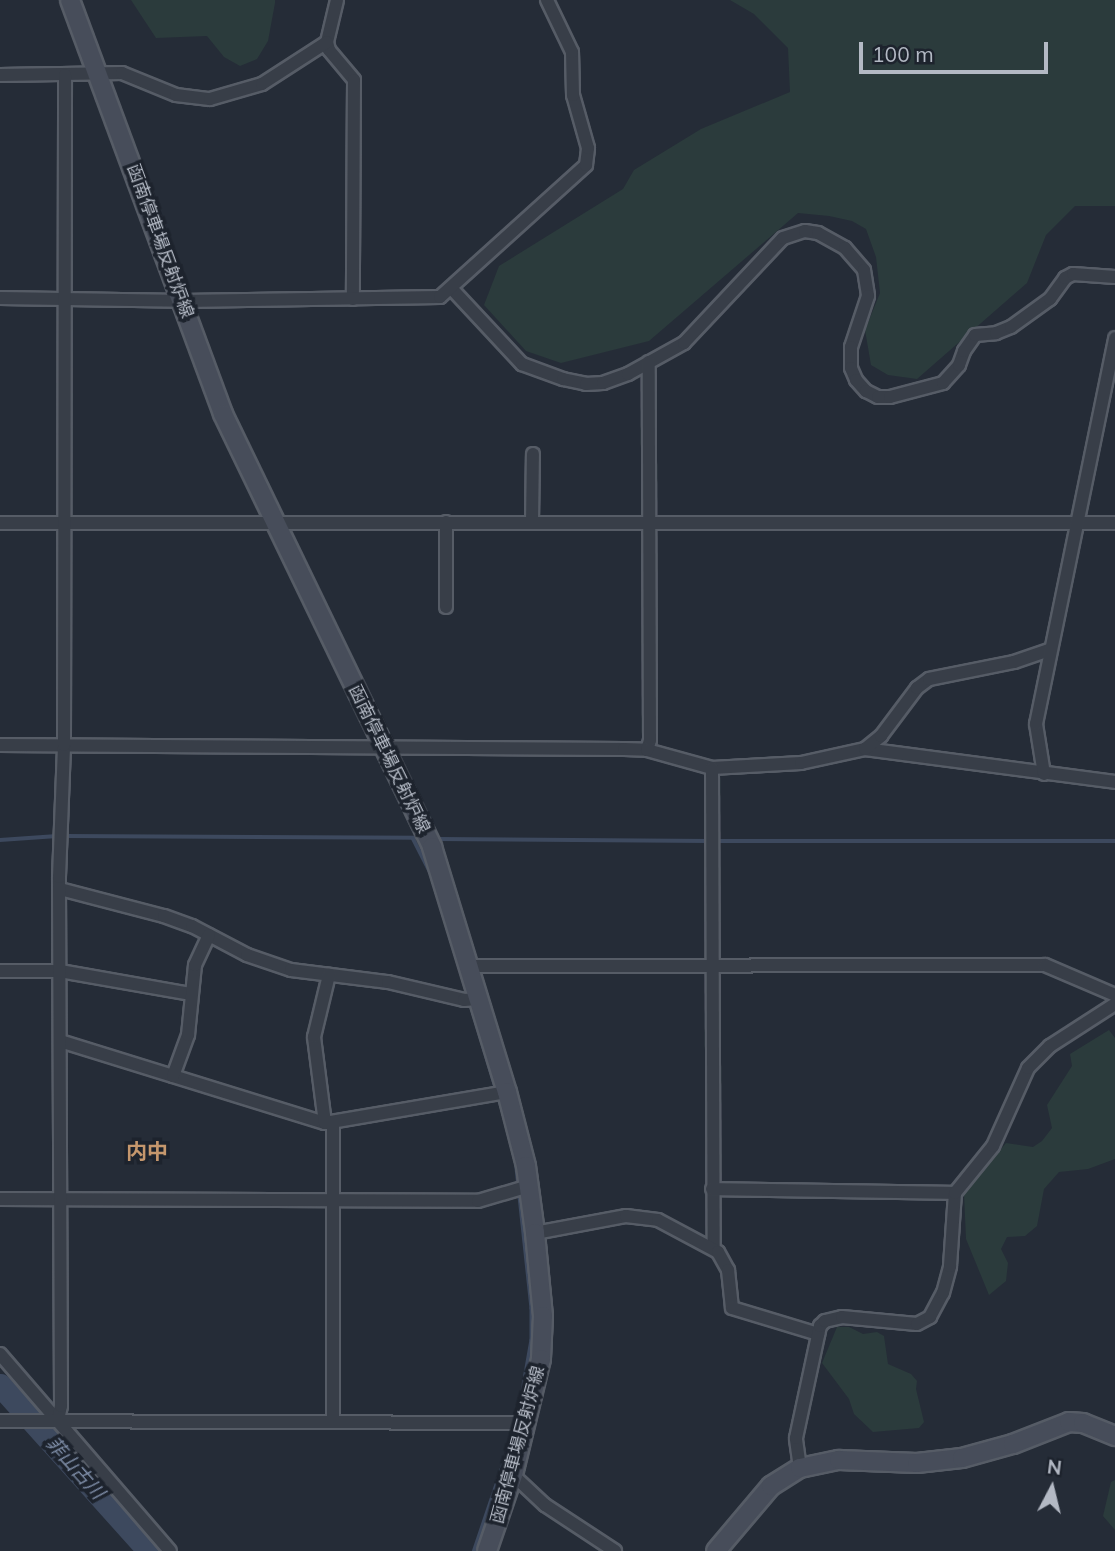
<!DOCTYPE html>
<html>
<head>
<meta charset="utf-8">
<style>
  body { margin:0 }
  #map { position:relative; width:1115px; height:1551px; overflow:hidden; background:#252c37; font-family:Mulish,"Noto Sans JP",sans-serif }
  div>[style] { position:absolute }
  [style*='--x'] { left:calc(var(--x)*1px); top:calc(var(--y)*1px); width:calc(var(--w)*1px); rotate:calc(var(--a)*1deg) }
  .green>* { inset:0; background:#2b3b3c }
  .stream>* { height:3.5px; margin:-1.75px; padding:0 1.75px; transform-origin:1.75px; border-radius:1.75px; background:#3d495e }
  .river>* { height:23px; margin:-11.5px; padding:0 11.5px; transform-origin:11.5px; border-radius:11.5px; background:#3d495e }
  .roads { filter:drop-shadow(2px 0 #565c66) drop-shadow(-2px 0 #565c66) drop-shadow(0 2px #565c66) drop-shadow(0 -2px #565c66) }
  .street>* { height:12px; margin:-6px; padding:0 6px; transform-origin:6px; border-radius:6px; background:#383e48 }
  .secondary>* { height:18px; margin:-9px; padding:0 9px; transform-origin:9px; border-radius:9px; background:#474d5a }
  span { translate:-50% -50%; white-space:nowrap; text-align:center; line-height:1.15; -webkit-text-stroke:7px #1d232d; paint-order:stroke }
  .street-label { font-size:18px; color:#b3b9c4 }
  .water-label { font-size:19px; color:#7f8ea8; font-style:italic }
  .quarter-label { font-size:21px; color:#c5976d; font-weight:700 }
  .north { position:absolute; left:1017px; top:1453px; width:70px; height:70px; -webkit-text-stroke:5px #1d232d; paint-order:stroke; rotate:7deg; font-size:19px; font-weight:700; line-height:28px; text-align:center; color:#b3b9c4 }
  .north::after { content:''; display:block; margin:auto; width:24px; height:32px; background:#b3b9c4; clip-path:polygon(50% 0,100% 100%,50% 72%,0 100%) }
  .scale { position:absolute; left:859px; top:42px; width:189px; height:32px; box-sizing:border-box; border:4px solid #b3b9c4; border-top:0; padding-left:9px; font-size:21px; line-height:24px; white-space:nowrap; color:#b3b9c4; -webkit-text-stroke:5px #1d232d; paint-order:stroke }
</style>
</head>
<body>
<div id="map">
  <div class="green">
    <i style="clip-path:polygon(131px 0,275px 0,275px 3px,268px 41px,257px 59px,240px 66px,224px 57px,207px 36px,156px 38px)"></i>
    <i style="clip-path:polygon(730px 0,1115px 0,1115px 206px,1075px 206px,1046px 235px,1027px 283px,917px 379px,888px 375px,871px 365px,865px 330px,880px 293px,876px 257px,866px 229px,852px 221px,829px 216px,798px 213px,649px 341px,561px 363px,526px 351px,484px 305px,499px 266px,623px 189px,634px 170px,701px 129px,790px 92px,788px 48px,754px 14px)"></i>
    <i style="clip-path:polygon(1109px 1030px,1115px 1038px,1115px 1159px,1088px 1169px,1059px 1172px,1044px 1189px,1037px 1226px,1025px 1236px,1007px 1237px,1001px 1249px,1008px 1263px,1006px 1281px,989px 1295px,966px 1239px,964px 1194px,1006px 1143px,1033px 1147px,1042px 1141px,1052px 1128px,1047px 1105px,1072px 1066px,1070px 1054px)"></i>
    <i style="clip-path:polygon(837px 1327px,849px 1327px,863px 1334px,877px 1332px,884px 1336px,888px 1364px,911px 1374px,917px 1381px,916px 1389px,924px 1422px,919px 1428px,873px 1432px,854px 1414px,849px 1399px,822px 1363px)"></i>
    <i style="clip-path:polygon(1115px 1480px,1115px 1530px,1103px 1516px,1111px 1482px)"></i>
  </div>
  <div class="stream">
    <i style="--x:65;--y:836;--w:356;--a:0.3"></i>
    <i style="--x:413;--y:838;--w:39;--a:63"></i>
    <i style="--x:436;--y:839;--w:272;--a:0.4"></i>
    <i style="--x:0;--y:840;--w:57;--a:-4"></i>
    <i style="--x:716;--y:841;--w:399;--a:0"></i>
    <i style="--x:464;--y:981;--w:143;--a:73.3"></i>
    <i style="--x:516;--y:1159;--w:150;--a:83.9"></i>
    <i style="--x:532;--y:1308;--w:32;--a:90"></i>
    <i style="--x:532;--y:1340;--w:80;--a:100"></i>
    <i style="--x:474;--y:1551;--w:125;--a:-71.3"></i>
  </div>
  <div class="river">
    <i style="--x:0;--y:1385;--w:223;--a:48.1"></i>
  </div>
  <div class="roads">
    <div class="street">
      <i style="--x:337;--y:0;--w:43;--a:103.4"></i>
      <i style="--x:327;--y:42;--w:8;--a:76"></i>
      <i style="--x:329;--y:50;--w:39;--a:50"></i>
      <i style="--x:354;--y:80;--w:219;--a:90.3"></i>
      <i style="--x:0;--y:75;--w:122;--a:-0.9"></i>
      <i style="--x:122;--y:73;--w:58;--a:22.2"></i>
      <i style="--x:176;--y:95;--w:34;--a:7"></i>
      <i style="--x:210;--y:99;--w:54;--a:-16.1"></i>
      <i style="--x:262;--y:84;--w:77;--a:-32.9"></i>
      <i style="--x:452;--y:289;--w:103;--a:47"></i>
      <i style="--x:522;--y:364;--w:44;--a:20.1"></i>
      <i style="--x:563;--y:379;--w:24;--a:12"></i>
      <i style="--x:586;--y:384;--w:17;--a:-3"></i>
      <i style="--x:603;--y:383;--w:27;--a:-20"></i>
      <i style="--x:628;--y:374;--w:64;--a:-29"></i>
      <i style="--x:684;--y:343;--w:144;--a:-46.7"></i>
      <i style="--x:783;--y:238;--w:23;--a:-18"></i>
      <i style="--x:805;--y:231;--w:13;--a:9"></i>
      <i style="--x:818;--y:233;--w:31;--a:29"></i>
      <i style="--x:845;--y:248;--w:29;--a:49"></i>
      <i style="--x:864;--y:270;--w:26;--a:81"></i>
      <i style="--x:868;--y:296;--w:54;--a:108.4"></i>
      <i style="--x:851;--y:347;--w:21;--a:90"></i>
      <i style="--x:851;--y:368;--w:13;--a:67"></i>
      <i style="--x:856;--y:380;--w:15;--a:48"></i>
      <i style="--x:866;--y:391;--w:13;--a:27"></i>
      <i style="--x:878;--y:397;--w:12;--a:0"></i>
      <i style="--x:890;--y:397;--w:55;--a:-14.8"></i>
      <i style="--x:943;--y:383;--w:24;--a:-48"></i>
      <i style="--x:959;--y:365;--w:15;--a:-70"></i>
      <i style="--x:964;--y:351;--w:19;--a:-55"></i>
      <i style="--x:975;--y:335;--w:21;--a:-5"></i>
      <i style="--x:996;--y:333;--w:16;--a:-22"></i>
      <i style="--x:1011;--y:327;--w:48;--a:-35.7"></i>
      <i style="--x:1050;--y:299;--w:26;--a:-54"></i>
      <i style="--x:1065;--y:278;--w:9;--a:-27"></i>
      <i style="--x:1073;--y:274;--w:42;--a:4.1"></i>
      <i style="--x:0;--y:298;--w:183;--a:0.9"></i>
      <i style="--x:183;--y:301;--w:257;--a:-0.9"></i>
      <i style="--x:440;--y:297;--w:197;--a:-42.1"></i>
      <i style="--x:586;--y:165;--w:17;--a:-83"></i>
      <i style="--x:588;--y:148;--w:55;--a:-105.8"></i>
      <i style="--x:573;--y:95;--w:43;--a:-91.3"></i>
      <i style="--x:572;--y:52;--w:58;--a:-115.7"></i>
      <i style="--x:446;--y:522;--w:85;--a:90"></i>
      <i style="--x:532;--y:522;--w:68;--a:-89.2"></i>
      <i style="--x:0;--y:523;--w:1115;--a:0"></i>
      <i style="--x:0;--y:745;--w:624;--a:0.37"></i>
      <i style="--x:624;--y:749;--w:23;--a:2"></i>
      <i style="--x:647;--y:750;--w:67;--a:15.5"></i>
      <i style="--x:712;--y:768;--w:89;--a:-3.2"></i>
      <i style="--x:801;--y:763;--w:66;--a:-12.3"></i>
      <i style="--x:865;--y:749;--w:252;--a:7.5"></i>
      <i style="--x:865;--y:749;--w:21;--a:-39"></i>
      <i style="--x:881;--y:736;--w:60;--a:-53.1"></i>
      <i style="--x:917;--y:688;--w:15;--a:-37"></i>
      <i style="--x:929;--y:679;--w:87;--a:-11.3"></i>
      <i style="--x:1014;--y:662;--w:37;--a:-19"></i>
      <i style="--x:647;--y:750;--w:10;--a:-73"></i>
      <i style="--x:650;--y:740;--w:378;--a:-90.2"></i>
      <i style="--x:712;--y:768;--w:480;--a:89.8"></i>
      <i style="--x:1044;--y:774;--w:51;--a:-99.1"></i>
      <i style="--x:1036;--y:724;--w:394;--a:-78.4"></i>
      <i style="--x:60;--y:889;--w:107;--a:14.6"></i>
      <i style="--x:164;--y:916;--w:30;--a:20"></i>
      <i style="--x:192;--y:926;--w:62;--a:27.8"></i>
      <i style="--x:247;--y:955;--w:46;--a:18.8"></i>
      <i style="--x:291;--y:970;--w:98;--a:7.1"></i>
      <i style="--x:388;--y:982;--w:78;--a:13.3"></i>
      <i style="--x:464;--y:1000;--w:16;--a:-4"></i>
      <i style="--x:470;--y:966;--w:575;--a:-0.1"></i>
      <i style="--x:1045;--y:965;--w:76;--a:23.2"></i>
      <i style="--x:0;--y:971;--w:60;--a:0"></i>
      <i style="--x:60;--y:971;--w:132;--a:10"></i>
      <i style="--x:60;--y:1041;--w:277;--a:17.2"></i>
      <i style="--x:325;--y:1123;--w:185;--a:-9.7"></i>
      <i style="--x:173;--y:1076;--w:44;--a:-69.9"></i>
      <i style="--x:188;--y:1035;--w:70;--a:-84.3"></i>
      <i style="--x:195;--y:965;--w:33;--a:-65"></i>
      <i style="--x:325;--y:1123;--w:87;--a:-97.3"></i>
      <i style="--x:314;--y:1037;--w:64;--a:-76.4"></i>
      <i style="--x:712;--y:1189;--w:243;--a:0.9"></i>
      <i style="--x:0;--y:1199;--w:478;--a:0.2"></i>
      <i style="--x:478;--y:1201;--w:53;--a:-16.4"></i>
      <i style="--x:535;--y:1233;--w:93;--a:-10.6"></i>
      <i style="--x:626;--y:1216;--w:32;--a:7"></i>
      <i style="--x:658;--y:1220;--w:68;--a:28.1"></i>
      <i style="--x:718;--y:1252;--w:21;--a:61"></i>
      <i style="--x:728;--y:1270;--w:38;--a:84"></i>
      <i style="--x:732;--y:1308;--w:90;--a:16.8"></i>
      <i style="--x:0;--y:1354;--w:260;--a:49.2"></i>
      <i style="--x:58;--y:1420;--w:14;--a:-78"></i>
      <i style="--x:61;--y:1406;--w:529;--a:-90.22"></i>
      <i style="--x:59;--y:877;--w:132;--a:-87.8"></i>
      <i style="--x:64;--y:745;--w:670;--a:-89.91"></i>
      <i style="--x:333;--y:1420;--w:297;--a:-90"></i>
      <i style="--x:0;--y:1421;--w:525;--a:0.22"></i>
      <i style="--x:800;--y:1468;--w:30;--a:-98"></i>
      <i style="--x:796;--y:1438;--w:115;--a:-77.9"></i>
      <i style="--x:820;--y:1326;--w:7;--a:-45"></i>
      <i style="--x:825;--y:1321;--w:17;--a:-13"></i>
      <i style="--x:842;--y:1317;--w:75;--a:5.3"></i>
      <i style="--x:917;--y:1324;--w:15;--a:-28"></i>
      <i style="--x:930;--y:1317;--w:27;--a:-62"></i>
      <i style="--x:943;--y:1293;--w:28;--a:-75"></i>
      <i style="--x:950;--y:1266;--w:73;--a:-86.1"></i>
      <i style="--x:955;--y:1193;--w:60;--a:-51"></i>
      <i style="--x:993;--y:1146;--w:85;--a:-65.8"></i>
      <i style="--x:1028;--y:1068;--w:31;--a:-45"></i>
      <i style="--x:1050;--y:1046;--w:77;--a:-32.9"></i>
      <i style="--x:513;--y:1475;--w:44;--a:43.2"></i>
      <i style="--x:545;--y:1505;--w:84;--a:33.3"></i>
    </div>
    <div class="secondary">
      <i style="--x:70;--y:0;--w:441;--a:69.7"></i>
      <i style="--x:223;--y:414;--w:481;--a:64.2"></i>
      <i style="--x:432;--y:847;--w:256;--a:73"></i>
      <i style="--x:507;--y:1092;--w:76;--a:75.6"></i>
      <i style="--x:526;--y:1166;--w:68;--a:82.3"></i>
      <i style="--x:535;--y:1233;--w:83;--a:84.5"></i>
      <i style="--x:543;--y:1316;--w:43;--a:92.7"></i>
      <i style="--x:541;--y:1359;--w:119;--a:103.6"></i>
      <i style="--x:513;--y:1475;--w:80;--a:108.9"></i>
      <i style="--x:716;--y:1551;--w:85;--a:-49.8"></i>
      <i style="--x:771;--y:1486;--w:34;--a:-32"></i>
      <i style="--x:800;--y:1468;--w:40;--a:-12"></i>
      <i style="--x:839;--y:1460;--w:78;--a:2.2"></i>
      <i style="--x:917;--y:1463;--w:45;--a:-6.3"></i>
      <i style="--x:962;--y:1458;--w:53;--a:-15.4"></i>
      <i style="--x:1013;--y:1444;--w:60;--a:-21.4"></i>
      <i style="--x:1069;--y:1422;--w:14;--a:4"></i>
      <i style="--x:1083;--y:1423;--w:35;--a:22"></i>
    </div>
  </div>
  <div class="street-label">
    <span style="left:160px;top:241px;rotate:70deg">函南停車場反射炉線</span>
    <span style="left:389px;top:759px;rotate:64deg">函南停車場反射炉線</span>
    <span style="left:518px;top:1445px;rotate:-75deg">函南停車場反射炉線</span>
  </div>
  <div class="water-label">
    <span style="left:75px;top:1468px;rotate:48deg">菲山古川</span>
  </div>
  <div class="quarter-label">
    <span style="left:147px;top:1151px">内中</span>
  </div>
  <div class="north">N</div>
  <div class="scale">100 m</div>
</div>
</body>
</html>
